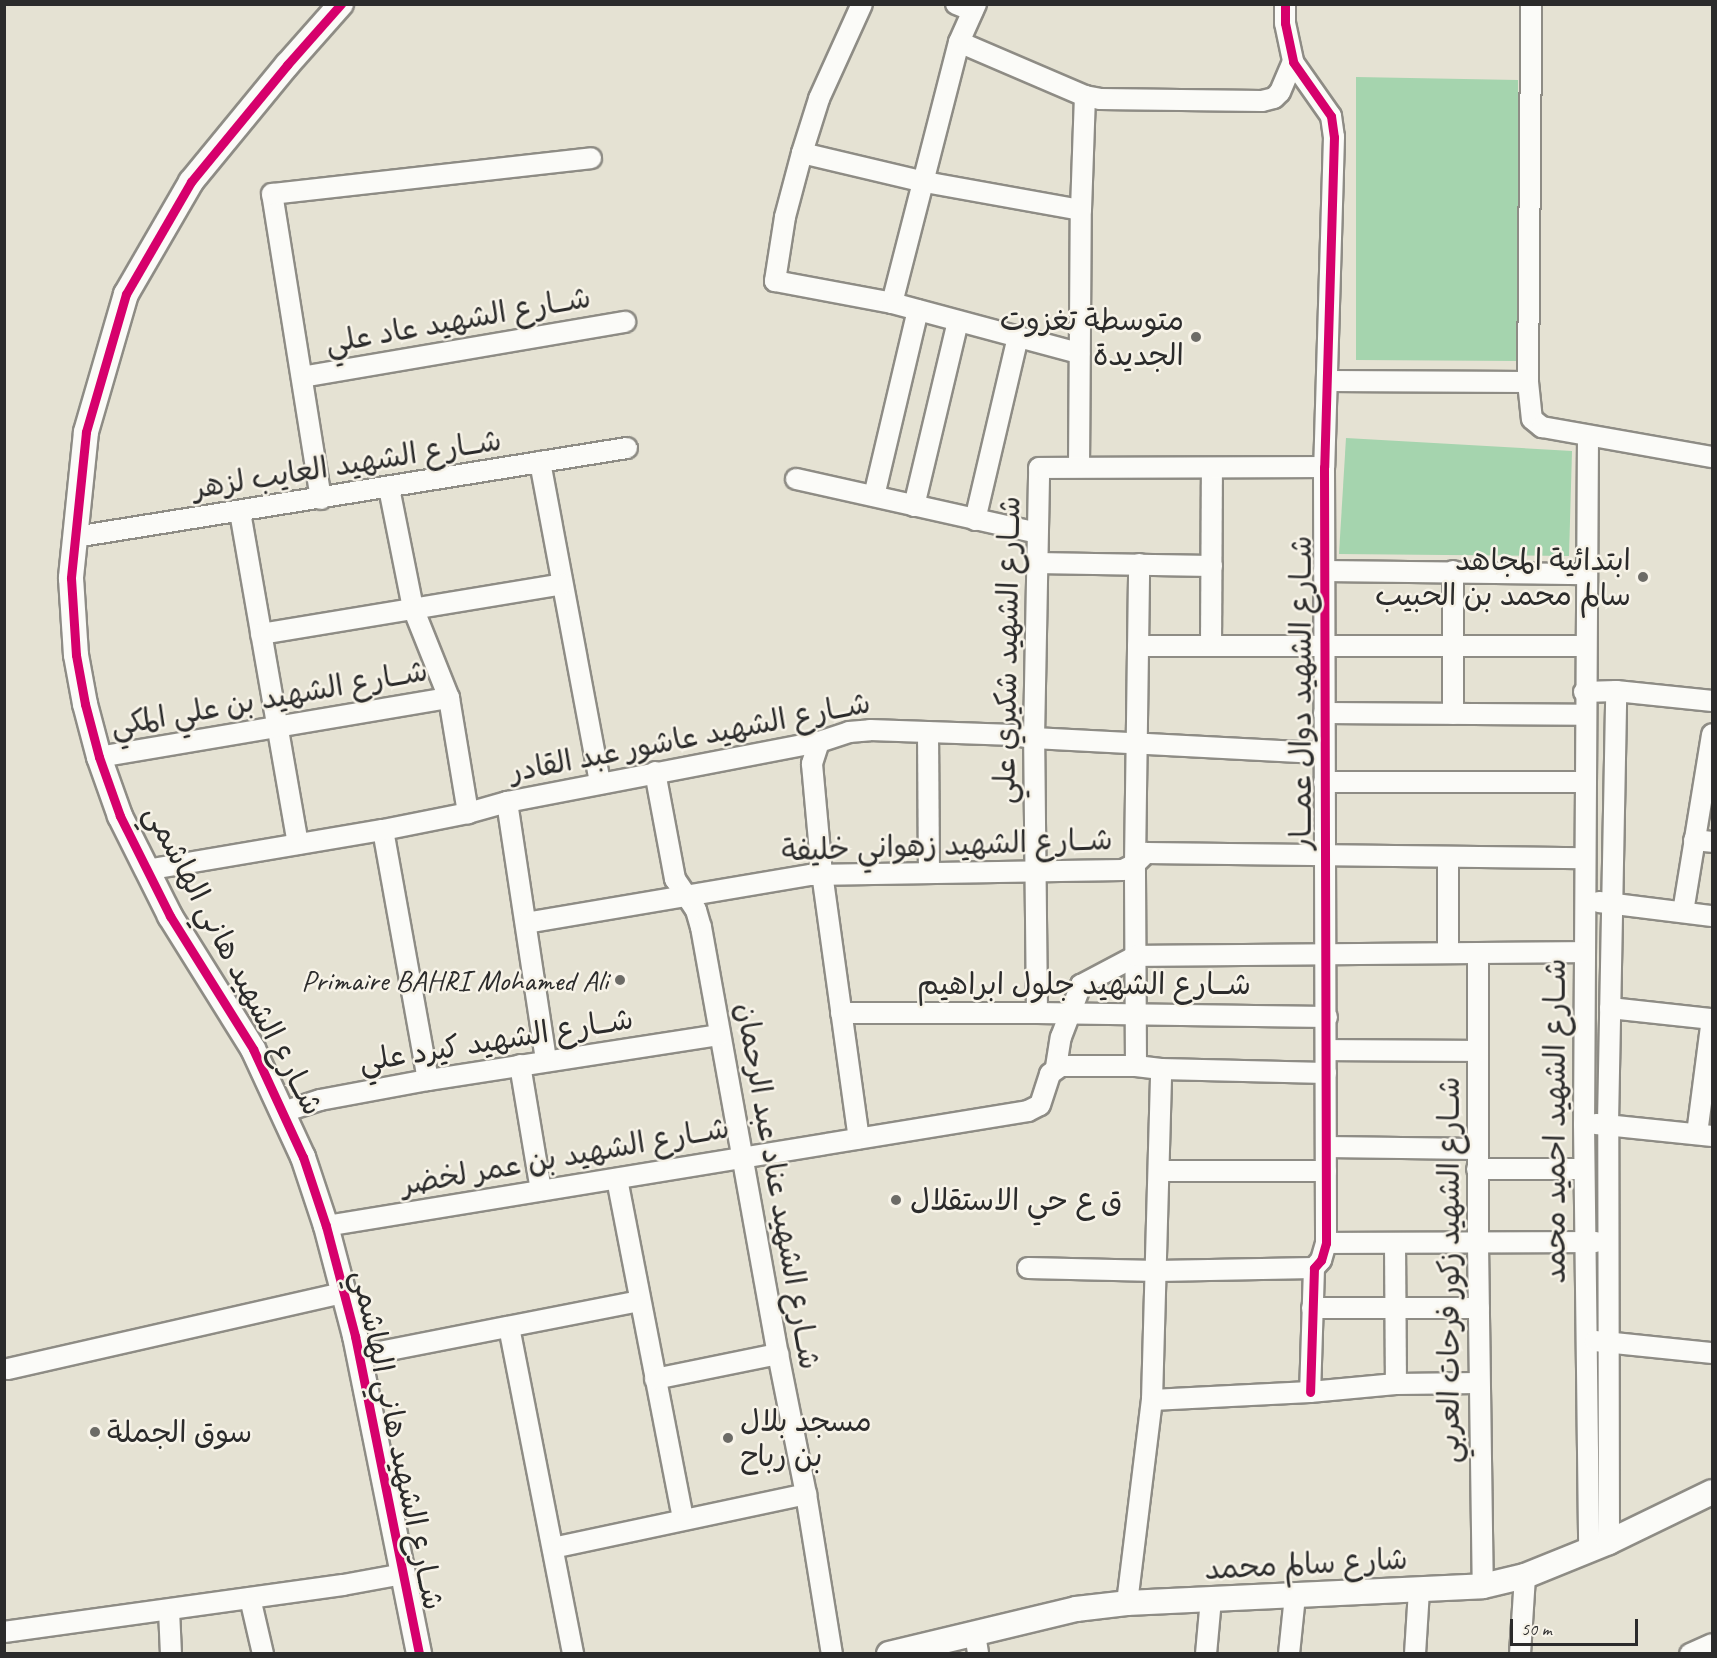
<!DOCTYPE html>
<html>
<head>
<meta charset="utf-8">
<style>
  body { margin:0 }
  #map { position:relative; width:1717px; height:1658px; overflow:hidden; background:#e5e2d3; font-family:Caveat,"Playpen Sans Arabic",sans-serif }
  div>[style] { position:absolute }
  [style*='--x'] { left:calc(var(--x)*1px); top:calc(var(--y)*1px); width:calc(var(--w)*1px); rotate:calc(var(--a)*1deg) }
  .green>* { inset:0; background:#a5d4ae }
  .roads { filter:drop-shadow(2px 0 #8e8c85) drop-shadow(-2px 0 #8e8c85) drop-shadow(0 2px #8e8c85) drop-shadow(0 -2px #8e8c85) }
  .minor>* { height:20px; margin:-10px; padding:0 10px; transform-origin:10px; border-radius:10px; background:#fbfbf8 }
  .tertiary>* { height:24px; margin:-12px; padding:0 12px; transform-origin:12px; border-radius:12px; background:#fbfbf8 }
  .cycleway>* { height:9px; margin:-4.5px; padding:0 4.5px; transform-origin:4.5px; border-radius:4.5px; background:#d6006c }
  .dots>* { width:16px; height:16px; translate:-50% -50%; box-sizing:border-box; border:3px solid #f7f3e8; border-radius:50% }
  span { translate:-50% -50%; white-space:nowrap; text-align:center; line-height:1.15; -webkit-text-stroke:5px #f7f3e8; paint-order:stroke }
  .street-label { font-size:30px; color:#2b2b2b }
  .poi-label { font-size:30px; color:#2b2b2b }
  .right { translate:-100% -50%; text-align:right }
  .left { translate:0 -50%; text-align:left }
  .frame { position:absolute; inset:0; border:6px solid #2b2b2b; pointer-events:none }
  .scale { position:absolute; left:1510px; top:1619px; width:128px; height:27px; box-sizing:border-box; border:3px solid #2b2b2b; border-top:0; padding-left:8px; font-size:18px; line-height:21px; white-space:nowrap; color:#2b2b2b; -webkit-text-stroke:4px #f7f3e8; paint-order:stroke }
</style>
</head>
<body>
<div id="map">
  <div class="green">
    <i style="clip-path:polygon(1356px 77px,1518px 80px,1518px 361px,1356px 360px)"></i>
    <i style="clip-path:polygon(1346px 438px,1572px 451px,1569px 556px,1339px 554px)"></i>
  </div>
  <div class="roads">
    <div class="minor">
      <i style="--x:862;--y:4;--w:104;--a:114.4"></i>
      <i style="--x:819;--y:99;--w:57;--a:107.5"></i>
      <i style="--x:802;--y:153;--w:66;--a:104.9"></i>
      <i style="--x:785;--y:217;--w:65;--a:98.9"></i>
      <i style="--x:775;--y:281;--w:119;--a:10.6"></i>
      <i style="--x:892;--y:303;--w:194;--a:15"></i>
      <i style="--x:956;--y:4;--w:18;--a:22"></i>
      <i style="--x:1285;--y:4;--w:19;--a:90"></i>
      <i style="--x:1285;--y:23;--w:40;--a:78"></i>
      <i style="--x:1293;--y:62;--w:66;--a:54.9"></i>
      <i style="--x:1331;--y:116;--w:21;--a:82"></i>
      <i style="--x:1334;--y:137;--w:330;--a:91.7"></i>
      <i style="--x:1324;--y:467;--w:776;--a:89.85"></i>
      <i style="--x:1326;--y:1243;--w:18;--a:106"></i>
      <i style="--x:1321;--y:1260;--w:11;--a:131"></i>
      <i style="--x:1314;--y:1268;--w:124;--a:91.8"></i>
      <i style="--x:959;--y:42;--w:137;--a:23.2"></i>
      <i style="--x:1085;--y:96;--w:15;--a:11"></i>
      <i style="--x:1100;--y:99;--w:162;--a:0.7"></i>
      <i style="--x:1262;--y:101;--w:12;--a:-14"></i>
      <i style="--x:1274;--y:98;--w:8;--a:-45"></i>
      <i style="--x:1280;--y:92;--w:33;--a:-67"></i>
      <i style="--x:802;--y:153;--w:126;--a:13.3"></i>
      <i style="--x:925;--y:182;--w:158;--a:10.2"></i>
      <i style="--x:892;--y:303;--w:269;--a:-75.6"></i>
      <i style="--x:959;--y:42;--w:42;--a:-65.9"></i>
      <i style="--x:302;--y:377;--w:328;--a:-9.7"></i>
      <i style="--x:1328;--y:381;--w:200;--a:0.3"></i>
      <i style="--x:1528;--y:382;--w:37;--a:84"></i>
      <i style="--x:1532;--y:419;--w:13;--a:39"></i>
      <i style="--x:1542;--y:427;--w:173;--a:10"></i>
      <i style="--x:1528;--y:382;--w:378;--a:-89.5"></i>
      <i style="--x:1588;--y:436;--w:688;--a:90.33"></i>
      <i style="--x:1584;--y:1124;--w:425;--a:89.3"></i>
      <i style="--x:540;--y:462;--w:327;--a:79.4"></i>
      <i style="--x:1079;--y:467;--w:257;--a:-89.6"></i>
      <i style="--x:1081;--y:210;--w:114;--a:-88"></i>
      <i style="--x:796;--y:479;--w:247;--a:12.6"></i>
      <i style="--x:389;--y:488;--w:122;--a:78.7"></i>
      <i style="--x:413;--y:608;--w:97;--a:68.2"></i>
      <i style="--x:449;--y:698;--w:117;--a:80.6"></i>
      <i style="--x:874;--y:496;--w:191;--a:-76.7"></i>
      <i style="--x:321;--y:499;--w:309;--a:-99.1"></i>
      <i style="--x:272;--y:194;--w:321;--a:-6.4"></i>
      <i style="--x:914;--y:506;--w:190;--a:-76.6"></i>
      <i style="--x:240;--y:512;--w:337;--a:80.1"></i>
      <i style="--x:975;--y:520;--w:188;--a:-76.8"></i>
      <i style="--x:75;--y:537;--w:559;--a:-9.16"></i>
      <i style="--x:1036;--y:563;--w:176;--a:1"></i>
      <i style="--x:1324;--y:571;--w:263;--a:0.7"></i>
      <i style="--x:261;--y:634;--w:305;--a:-9.4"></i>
      <i style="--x:1138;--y:646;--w:447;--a:0"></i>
      <i style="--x:1211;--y:646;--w:177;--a:-89.7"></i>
      <i style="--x:1584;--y:692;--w:32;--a:-2"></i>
      <i style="--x:1616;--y:691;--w:97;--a:5.9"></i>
      <i style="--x:1324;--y:713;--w:260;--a:0.4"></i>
      <i style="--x:1453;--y:714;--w:143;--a:-90"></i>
      <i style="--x:928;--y:732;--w:140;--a:89.6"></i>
      <i style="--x:819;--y:742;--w:23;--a:108"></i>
      <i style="--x:812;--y:764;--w:109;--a:84.8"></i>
      <i style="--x:822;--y:873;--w:268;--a:82.1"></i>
      <i style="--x:99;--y:757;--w:355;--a:-9.6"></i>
      <i style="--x:655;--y:772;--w:109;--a:79.4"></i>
      <i style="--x:675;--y:879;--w:37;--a:56"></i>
      <i style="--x:696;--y:910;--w:18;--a:74"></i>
      <i style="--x:701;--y:927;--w:434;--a:79.8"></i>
      <i style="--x:778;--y:1354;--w:143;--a:78.7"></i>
      <i style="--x:806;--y:1494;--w:162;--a:80.8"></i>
      <i style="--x:1324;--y:782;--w:260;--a:0"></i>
      <i style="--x:507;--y:802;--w:261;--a:81.4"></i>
      <i style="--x:383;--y:830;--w:254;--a:79.8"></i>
      <i style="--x:1694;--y:840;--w:18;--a:6"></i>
      <i style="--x:1448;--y:857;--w:96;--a:90"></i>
      <i style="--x:146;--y:870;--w:240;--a:-9.6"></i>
      <i style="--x:383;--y:830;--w:87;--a:-11.3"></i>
      <i style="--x:468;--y:813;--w:41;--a:-15.8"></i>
      <i style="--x:507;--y:802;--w:318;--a:-10.9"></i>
      <i style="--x:819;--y:742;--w:32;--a:-18"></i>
      <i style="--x:849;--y:732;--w:21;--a:-5"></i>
      <i style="--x:870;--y:730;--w:144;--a:2"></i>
      <i style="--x:1014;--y:735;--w:20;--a:9"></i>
      <i style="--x:1034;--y:738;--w:289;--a:3"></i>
      <i style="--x:1599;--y:902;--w:114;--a:7.1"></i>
      <i style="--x:1683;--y:912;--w:180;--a:-80.7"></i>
      <i style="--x:526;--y:923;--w:289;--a:-9.6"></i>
      <i style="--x:811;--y:875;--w:312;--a:-0.9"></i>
      <i style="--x:1123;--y:870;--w:13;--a:-27"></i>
      <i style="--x:1135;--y:864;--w:16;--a:-45"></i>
      <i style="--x:1146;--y:853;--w:439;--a:0.7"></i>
      <i style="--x:1478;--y:954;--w:290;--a:90"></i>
      <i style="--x:1478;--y:1244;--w:342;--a:89.2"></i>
      <i style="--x:1610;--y:1008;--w:103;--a:6.2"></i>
      <i style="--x:841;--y:1013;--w:196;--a:0"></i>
      <i style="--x:1037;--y:1013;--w:290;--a:0.8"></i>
      <i style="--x:1037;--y:1013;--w:275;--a:-90.6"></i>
      <i style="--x:1034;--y:738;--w:270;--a:-88.9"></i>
      <i style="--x:1039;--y:468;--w:285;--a:-0.2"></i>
      <i style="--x:1327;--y:1050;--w:151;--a:0.4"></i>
      <i style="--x:520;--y:1065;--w:127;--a:80.5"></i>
      <i style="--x:1136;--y:1066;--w:202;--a:-90.3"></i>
      <i style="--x:1135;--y:864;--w:300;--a:-89.2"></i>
      <i style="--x:1056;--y:1067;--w:30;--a:-81"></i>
      <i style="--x:1061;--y:1037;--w:56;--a:-69"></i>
      <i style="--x:1081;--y:985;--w:62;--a:-27.8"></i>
      <i style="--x:1136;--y:956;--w:448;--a:-0.5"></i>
      <i style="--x:283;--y:1112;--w:39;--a:-18"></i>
      <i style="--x:320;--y:1100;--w:110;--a:-10.5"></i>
      <i style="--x:428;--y:1080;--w:295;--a:-8.8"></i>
      <i style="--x:1596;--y:1124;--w:117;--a:5.9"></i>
      <i style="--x:1697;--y:1134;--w:116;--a:-82.6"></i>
      <i style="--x:1326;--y:1147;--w:151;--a:0.8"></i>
      <i style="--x:1477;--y:1169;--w:107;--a:0"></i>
      <i style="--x:1160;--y:1171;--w:166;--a:0"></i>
      <i style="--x:617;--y:1179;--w:346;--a:79"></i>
      <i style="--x:326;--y:1226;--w:711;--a:-9.3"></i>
      <i style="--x:1028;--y:1111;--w:13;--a:-27"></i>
      <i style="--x:1040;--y:1105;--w:33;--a:-72"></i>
      <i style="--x:1050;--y:1074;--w:14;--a:-36"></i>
      <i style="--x:1061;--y:1066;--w:75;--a:0"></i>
      <i style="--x:1136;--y:1066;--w:25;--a:7"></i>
      <i style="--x:1161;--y:1069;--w:165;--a:1.4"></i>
      <i style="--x:1326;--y:1243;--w:270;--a:-0.2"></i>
      <i style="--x:1395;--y:1243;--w:141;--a:89.6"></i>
      <i style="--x:1028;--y:1268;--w:129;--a:1.3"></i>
      <i style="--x:1157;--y:1271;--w:157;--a:-1.1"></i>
      <i style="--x:1312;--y:1308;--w:167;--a:0"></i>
      <i style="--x:509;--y:1327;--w:333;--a:78.9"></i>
      <i style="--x:1595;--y:1341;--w:118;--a:5.9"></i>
      <i style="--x:359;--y:1356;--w:286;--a:-11.1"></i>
      <i style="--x:8;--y:1369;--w:344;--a:-12.8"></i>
      <i style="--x:655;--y:1379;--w:126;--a:-11.5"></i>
      <i style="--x:1152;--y:1400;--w:158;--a:-2.9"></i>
      <i style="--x:1310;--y:1392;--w:86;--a:-5.3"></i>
      <i style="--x:1396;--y:1384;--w:83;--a:-0.7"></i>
      <i style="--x:1609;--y:1542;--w:419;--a:-90.1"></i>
      <i style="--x:1608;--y:1123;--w:432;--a:-88.9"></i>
      <i style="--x:553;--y:1548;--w:259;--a:-12"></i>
      <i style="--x:250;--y:1598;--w:57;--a:76.9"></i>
      <i style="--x:1127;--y:1603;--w:205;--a:-83"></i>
      <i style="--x:1152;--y:1400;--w:331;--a:-88.4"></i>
      <i style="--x:169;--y:1610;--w:44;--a:87.4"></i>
      <i style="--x:4;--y:1632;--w:342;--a:-7.9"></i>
      <i style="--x:343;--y:1585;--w:61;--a:-10.4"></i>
      <i style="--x:975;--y:1634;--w:20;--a:81"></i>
      <i style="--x:1206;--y:1654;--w:55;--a:-84.8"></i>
      <i style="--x:1289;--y:1654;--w:58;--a:-84.1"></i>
      <i style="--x:1415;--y:1654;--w:64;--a:-86.4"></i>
      <i style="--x:1520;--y:1654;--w:78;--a:-86.3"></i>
      <i style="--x:1690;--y:1654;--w:24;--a:-24"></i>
    </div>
    <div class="tertiary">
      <i style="--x:341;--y:4;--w:81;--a:131.5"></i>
      <i style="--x:287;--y:65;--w:151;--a:129.4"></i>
      <i style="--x:191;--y:182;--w:129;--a:120.1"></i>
      <i style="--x:126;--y:294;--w:144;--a:106.2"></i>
      <i style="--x:86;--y:432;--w:147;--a:95.9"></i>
      <i style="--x:71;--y:578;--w:77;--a:86.3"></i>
      <i style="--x:76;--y:655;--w:50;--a:79.6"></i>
      <i style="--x:85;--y:704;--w:55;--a:75.2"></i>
      <i style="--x:99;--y:757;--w:63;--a:70.4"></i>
      <i style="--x:120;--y:816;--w:112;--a:63.4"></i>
      <i style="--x:170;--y:916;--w:157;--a:58"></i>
      <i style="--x:253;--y:1049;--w:119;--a:65.2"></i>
      <i style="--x:303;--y:1157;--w:73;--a:71.6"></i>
      <i style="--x:326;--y:1226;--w:114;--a:75.2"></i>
      <i style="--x:355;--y:1336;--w:324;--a:78.6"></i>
      <i style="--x:889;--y:1654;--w:192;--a:-13.5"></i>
      <i style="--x:1076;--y:1609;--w:51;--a:-6.7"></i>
      <i style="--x:1127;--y:1603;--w:356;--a:-2.7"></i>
      <i style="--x:1483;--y:1586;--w:43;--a:-13.4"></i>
      <i style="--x:1525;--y:1576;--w:91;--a:-22"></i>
      <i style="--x:1609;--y:1542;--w:114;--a:-25.9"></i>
    </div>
  </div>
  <div class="cycleway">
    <i style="--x:341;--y:4;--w:81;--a:131.5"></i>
    <i style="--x:287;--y:65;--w:151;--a:129.4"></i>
    <i style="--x:191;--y:182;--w:129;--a:120.1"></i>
    <i style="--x:126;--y:294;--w:144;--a:106.2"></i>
    <i style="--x:86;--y:432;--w:147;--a:95.9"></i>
    <i style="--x:71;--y:578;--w:77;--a:86.3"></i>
    <i style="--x:76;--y:655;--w:50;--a:79.6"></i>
    <i style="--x:85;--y:704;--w:55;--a:75.2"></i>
    <i style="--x:99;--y:757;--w:63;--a:70.4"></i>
    <i style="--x:120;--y:816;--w:112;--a:63.4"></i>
    <i style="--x:170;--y:916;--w:157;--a:58"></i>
    <i style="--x:253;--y:1049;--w:119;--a:65.2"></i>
    <i style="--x:303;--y:1157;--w:73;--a:71.6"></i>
    <i style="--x:326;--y:1226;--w:114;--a:75.2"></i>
    <i style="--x:355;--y:1336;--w:324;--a:78.6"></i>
    <i style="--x:1285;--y:4;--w:19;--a:90"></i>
    <i style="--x:1285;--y:23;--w:40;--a:78"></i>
    <i style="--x:1293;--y:62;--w:66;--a:54.9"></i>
    <i style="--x:1331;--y:116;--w:21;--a:82"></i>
    <i style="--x:1334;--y:137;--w:330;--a:91.7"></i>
    <i style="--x:1324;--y:467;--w:776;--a:89.85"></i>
    <i style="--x:1326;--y:1243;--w:18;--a:106"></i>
    <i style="--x:1321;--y:1260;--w:11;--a:131"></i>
    <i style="--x:1314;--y:1268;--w:124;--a:91.8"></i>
  </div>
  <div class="dots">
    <i style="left:1196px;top:337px;background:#6c6b66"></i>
    <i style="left:1643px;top:577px;background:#6c6b66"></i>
    <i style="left:620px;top:980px;background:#6c6b66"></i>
    <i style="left:896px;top:1200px;background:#6c6b66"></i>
    <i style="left:95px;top:1432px;background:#6c6b66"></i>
    <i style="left:728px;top:1438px;background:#6c6b66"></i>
  </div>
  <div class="street-label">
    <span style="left:458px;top:320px;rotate:-10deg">شــارع الشهيد عاد علي</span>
    <span style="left:347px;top:464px;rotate:-9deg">شــارع الشهيد العايب لزهر</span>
    <span style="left:1007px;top:650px;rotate:-89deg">شــارع الشهيد شكيري علي</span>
    <span style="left:1301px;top:693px;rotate:-90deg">شــارع الشهيد دوال عمـــار</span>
    <span style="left:269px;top:698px;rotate:-10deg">شــارع الشهيد بن علي المكي</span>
    <span style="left:690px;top:737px;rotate:-11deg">شــارع الشهيد عاشور عبد القادر</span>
    <span style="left:947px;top:845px;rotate:-2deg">شــارع الشهيد زهواني خليفة</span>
    <span style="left:234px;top:960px;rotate:62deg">شــارع الشهيد هاني الهاشمي</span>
    <span style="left:1084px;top:984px">شــارع الشهيد جلول ابراهيم</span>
    <span style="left:496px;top:1040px;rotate:-9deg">شــارع الشهيد كيرد علي</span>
    <span style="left:1555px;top:1121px;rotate:-90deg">شــارع الشهيد احميد محمد</span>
    <span style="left:565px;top:1156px;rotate:-10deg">شــارع الشهيد بن عمر لخضر</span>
    <span style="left:778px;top:1186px;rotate:80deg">شــارع الشهيد عناد عبد الرحمان</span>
    <span style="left:1449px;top:1270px;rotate:-90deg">شــارع الشهيد زكور فرحات العربي</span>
    <span style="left:398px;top:1440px;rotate:78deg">شــارع الشهيد هاني الهاشمي</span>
    <span style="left:1306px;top:1564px;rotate:-3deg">شارع سالم محمد</span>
  </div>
  <div class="poi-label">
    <span class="right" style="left:1184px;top:337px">متوسطة تغزوت<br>الجديدة</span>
    <span class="right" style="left:1631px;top:577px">ابتدائية المجاهد<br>سالم محمد بن الحبيب</span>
    <span class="right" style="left:608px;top:980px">Primaire BAHRI Mohamed Ali</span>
    <span class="left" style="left:910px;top:1200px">ق ع حي الاستقلال</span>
    <span class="left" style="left:740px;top:1438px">مسجد بلال<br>بن رباح</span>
    <span class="left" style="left:107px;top:1432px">سوق الجملة</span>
  </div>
  <div class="frame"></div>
  <div class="scale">50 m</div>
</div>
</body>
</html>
